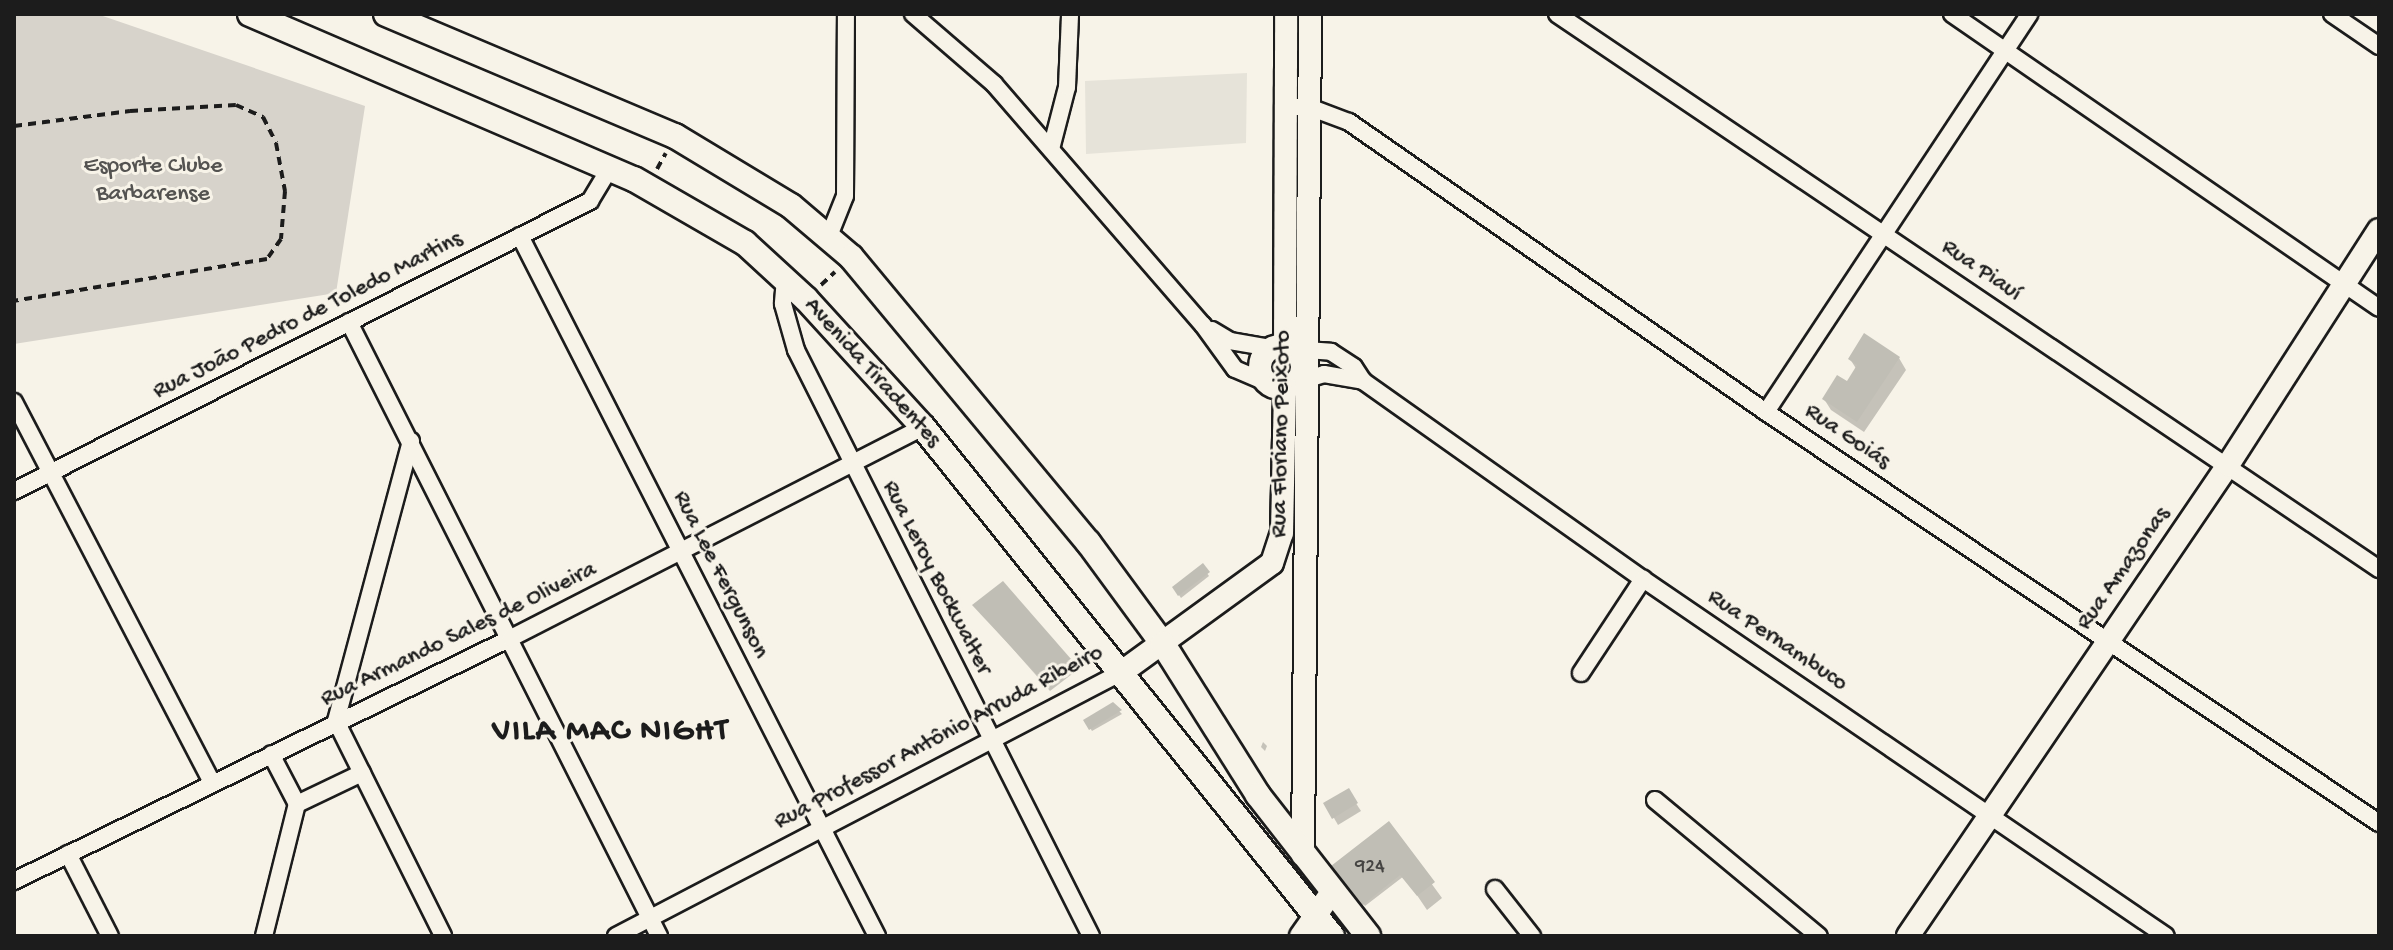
<!DOCTYPE html>
<html>
<head>
<meta charset="utf-8">
<style>
  body { margin:0 }
  #map { position:relative; width:2393px; height:950px; overflow:hidden; background:#f7f3e8; font-family:"Gochi Hand",sans-serif }
  div>[style] { position:absolute }
  [style*='--x'] { left:calc(var(--x)*1px); top:calc(var(--y)*1px); width:calc(var(--w)*1px); rotate:calc(var(--a)*1deg) }
  .built>* { inset:0; background:#e6e3d9 }
  .green>* { inset:0; background:#d7d3cb }
  .shadow>* { inset:0; background:#0003 }
  .building>* { inset:0; background:#c0beb5 }
  .path>* { height:4px; margin-top:-2px; transform-origin:0; background:repeating-linear-gradient(90deg,#1c1c1c 0 8px,transparent 0 14px) }
  .roads { filter:drop-shadow(2px 0 #1c1c1c) drop-shadow(-2px 0 #1c1c1c) drop-shadow(0 2px #1c1c1c) drop-shadow(0 -2px #1c1c1c) }
  .street>* { height:16px; margin:-8px; padding:0 8px; transform-origin:8px; border-radius:8px; background:#f7f3e8 }
  .secondary>* { height:22px; margin:-11px; padding:0 11px; transform-origin:11px; border-radius:11px; background:#f7f3e8 }
  .secondary>.ring { margin:-11px; padding:0; box-sizing:content-box; background:none; border:22px solid #f7f3e8; border-radius:50% }
  .primary>* { height:24px; margin:-12px; padding:0 12px; transform-origin:12px; border-radius:12px; background:#f7f3e8 }
  span { translate:-50% -50%; white-space:nowrap; text-align:center; line-height:1.15; -webkit-text-stroke:6px #f7f3e8; paint-order:stroke }
  .number-label { font-size:20px; color:#454442 }
  .number-label span { -webkit-text-stroke-width:0 }
  .park-label { font-size:24px; color:#545351 }
  .street-label { font-size:24px; color:#1c1c1c }
  .district-label { font-size:32px; color:#1c1c1c; font-weight:700; letter-spacing:2px }
  .frame { position:absolute; inset:0; border:16px solid #1c1c1c; pointer-events:none }
</style>
</head>
<body>
<div id="map">
  <div class="built">
    <i style="clip-path:polygon(1247px 73px,1246px 143px,1086px 154px,1085px 81px)"></i>
  </div>
  <div class="green">
    <i style="clip-path:polygon(14px 14px,97px 14px,365px 106px,336px 293px,14px 344px)"></i>
  </div>
  <div class="shadow">
    <i style="clip-path:polygon(1899px 358px,1906px 370px,1864px 432px,1831px 410px,1824px 399px,1848px 384px,1857px 370px,1850px 359px)"></i>
    <i style="clip-path:polygon(1202px 566px,1209px 576px,1181px 598px,1174px 588px)"></i>
    <i style="clip-path:polygon(975px 606px,1070px 660px,1076px 671px,1050px 691px)"></i>
    <i style="clip-path:polygon(1112px 704px,1122px 714px,1092px 731px,1085px 720px)"></i>
    <i style="clip-path:polygon(1263px 742px,1267px 746px,1265px 751px,1261px 747px)"></i>
    <i style="clip-path:polygon(1348px 791px,1361px 811px,1338px 825px,1326px 804px)"></i>
    <i style="clip-path:polygon(1388px 824px,1442px 898px,1427px 910px,1404px 876px,1365px 906px,1335px 869px)"></i>
  </div>
  <div class="building">
    <i style="clip-path:polygon(1864px 333px,1900px 357px,1857px 422px,1822px 399px,1837px 375px,1847px 381px,1857px 365px,1848px 359px)"></i>
    <i style="clip-path:polygon(1203px 563px,1210px 572px,1178px 596px,1172px 587px)"></i>
    <i style="clip-path:polygon(1003px 581px,1071px 659px,1042px 680px,972px 605px)"></i>
    <i style="clip-path:polygon(1113px 702px,1122px 710px,1089px 730px,1083px 720px)"></i>
    <i style="clip-path:polygon(1349px 788px,1358px 803px,1332px 819px,1323px 803px)"></i>
    <i style="clip-path:polygon(1389px 821px,1435px 882px,1417px 896px,1400px 875px,1363px 905px,1331px 866px)"></i>
  </div>
  <div class="path">
    <i style="--x:14;--y:126;--w:117;--a:-7.4"></i>
    <i style="--x:130;--y:111;--w:106;--a:-3.2"></i>
    <i style="--x:236;--y:105;--w:30;--a:24"></i>
    <i style="--x:263;--y:117;--w:29;--a:63"></i>
    <i style="--x:276;--y:143;--w:49;--a:79.4"></i>
    <i style="--x:285;--y:191;--w:48;--a:94.8"></i>
    <i style="--x:281;--y:239;--w:24;--a:125"></i>
    <i style="--x:267;--y:259;--w:256;--a:170.6"></i>
    <i style="--x:657;--y:169;--w:18;--a:-61"></i>
    <i style="--x:821;--y:285;--w:19;--a:-43"></i>
  </div>
  <div class="roads">
    <div class="street">
      <i style="--x:913;--y:14;--w:107;--a:40.8"></i>
      <i style="--x:994;--y:84;--w:319;--a:49.1"></i>
      <i style="--x:1203;--y:325;--w:54;--a:54"></i>
      <i style="--x:1235;--y:369;--w:38;--a:23"></i>
      <i style="--x:1557;--y:14;--w:992;--a:34.03"></i>
      <i style="--x:1952;--y:14;--w:518;--a:34.55"></i>
      <i style="--x:2332;--y:14;--w:57;--a:34.2"></i>
      <i style="--x:1285;--y:107;--w:24;--a:0"></i>
      <i style="--x:1309;--y:107;--w:43;--a:20.6"></i>
      <i style="--x:1349;--y:122;--w:508;--a:34.82"></i>
      <i style="--x:1766;--y:412;--w:738;--a:33.84"></i>
      <i style="--x:1051;--y:149;--w:64;--a:-75.5"></i>
      <i style="--x:1067;--y:87;--w:73;--a:-87.6"></i>
      <i style="--x:520;--y:236;--w:786;--a:62.98"></i>
      <i style="--x:829;--y:236;--w:43;--a:-68.2"></i>
      <i style="--x:845;--y:196;--w:182;--a:-89.7"></i>
      <i style="--x:785;--y:279;--w:25;--a:95"></i>
      <i style="--x:783;--y:304;--w:48;--a:74.2"></i>
      <i style="--x:796;--y:350;--w:656;--a:63.28"></i>
      <i style="--x:349;--y:322;--w:688;--a:63.21"></i>
      <i style="--x:1212;--y:330;--w:21;--a:31"></i>
      <i style="--x:1230;--y:341;--w:42;--a:9.7"></i>
      <i style="--x:1292;--y:349;--w:39;--a:4"></i>
      <i style="--x:1331;--y:352;--w:27;--a:33"></i>
      <i style="--x:1354;--y:367;--w:17;--a:57"></i>
      <i style="--x:1363;--y:381;--w:343;--a:35.3"></i>
      <i style="--x:1643;--y:579;--w:633;--a:34.32"></i>
      <i style="--x:1298;--y:382;--w:27;--a:-17"></i>
      <i style="--x:1324;--y:374;--w:40;--a:10"></i>
      <i style="--x:14;--y:402;--w:428;--a:62.5"></i>
      <i style="--x:1766;--y:412;--w:477;--a:-56.5"></i>
      <i style="--x:411;--y:441;--w:290;--a:105"></i>
      <i style="--x:336;--y:721;--w:240;--a:63.5"></i>
      <i style="--x:14;--y:491;--w:645;--a:-26.72"></i>
      <i style="--x:590;--y:201;--w:39;--a:-59"></i>
      <i style="--x:1581;--y:673;--w:113;--a:-56.6"></i>
      <i style="--x:1655;--y:800;--w:213;--a:39.7"></i>
      <i style="--x:297;--y:804;--w:72;--a:-25.5"></i>
      <i style="--x:68;--y:854;--w:92;--a:62.9"></i>
      <i style="--x:14;--y:881;--w:553;--a:-26.06"></i>
      <i style="--x:511;--y:638;--w:463;--a:-27.1"></i>
      <i style="--x:1495;--y:889;--w:60;--a:51.8"></i>
      <i style="--x:264;--y:936;--w:136;--a:-76"></i>
      <i style="--x:297;--y:804;--w:56;--a:-117.5"></i>
      <i style="--x:616;--y:936;--w:571;--a:-27.55"></i>
    </div>
    <div class="secondary">
      <i style="--x:1285;--y:346;--w:332;--a:-89.8"></i>
      <i class="ring" style="left:1260px;top:346px;width:20px;height:20px"></i>
      <i style="--x:1122;--y:672;--w:185;--a:-36"></i>
      <i style="--x:1272;--y:563;--w:32;--a:-72"></i>
      <i style="--x:1282;--y:533;--w:146;--a:-88.8"></i>
      <i style="--x:1303;--y:855;--w:841;--a:-89.52"></i>
      <i style="--x:1301;--y:936;--w:54;--a:-54.8"></i>
      <i style="--x:1908;--y:936;--w:569;--a:-55.81"></i>
      <i style="--x:2228;--y:465;--w:279;--a:-57.3"></i>
    </div>
    <div class="primary">
      <i style="--x:250;--y:14;--w:418;--a:23.3"></i>
      <i style="--x:634;--y:179;--w:128;--a:30"></i>
      <i style="--x:745;--y:243;--w:83;--a:42.6"></i>
      <i style="--x:806;--y:299;--w:173;--a:47.6"></i>
      <i style="--x:923;--y:427;--w:653;--a:51.22"></i>
      <i style="--x:386;--y:14;--w:314;--a:22.9"></i>
      <i style="--x:675;--y:136;--w:135;--a:31.1"></i>
      <i style="--x:791;--y:206;--w:79;--a:40.4"></i>
      <i style="--x:851;--y:257;--w:371;--a:50.3"></i>
      <i style="--x:1088;--y:542;--w:127;--a:53.7"></i>
      <i style="--x:1163;--y:644;--w:178;--a:57.8"></i>
      <i style="--x:1258;--y:795;--w:179;--a:52"></i>
    </div>
  </div>
  <div class="number-label">
    <span style="left:1370px;top:867px">924</span>
  </div>
  <div class="park-label">
    <span style="left:153px;top:181px">Esporte Clube<br>Barbarense</span>
  </div>
  <div class="street-label">
    <span style="left:1981px;top:271px;rotate:34deg">Rua Piauí</span>
    <span style="left:308px;top:316px;rotate:-27deg">Rua João Pedro de Toledo Martins</span>
    <span style="left:872px;top:373px;rotate:48deg">Avenida Tiradentes</span>
    <span style="left:1282px;top:434px;rotate:-89deg">Rua Floriano Peixoto</span>
    <span style="left:1847px;top:437px;rotate:34deg">Rua Goiás</span>
    <span style="left:2124px;top:569px;rotate:-55deg">Rua Amazonas</span>
    <span style="left:720px;top:575px;rotate:63deg">Rua Lee Fergunson</span>
    <span style="left:936px;top:578px;rotate:63deg">Rua Leroy Bockwalter</span>
    <span style="left:459px;top:635px;rotate:-26deg">Rua Armando Sales de Oliveira</span>
    <span style="left:1777px;top:641px;rotate:34deg">Rua Pernambuco</span>
    <span style="left:939px;top:738px;rotate:-28deg">Rua Professor Antônio Arruda Ribeiro</span>
  </div>
  <div class="district-label">
    <span style="left:611px;top:732px">VILA MAC NIGHT</span>
  </div>
  <div class="frame"></div>
</div>
</body>
</html>
